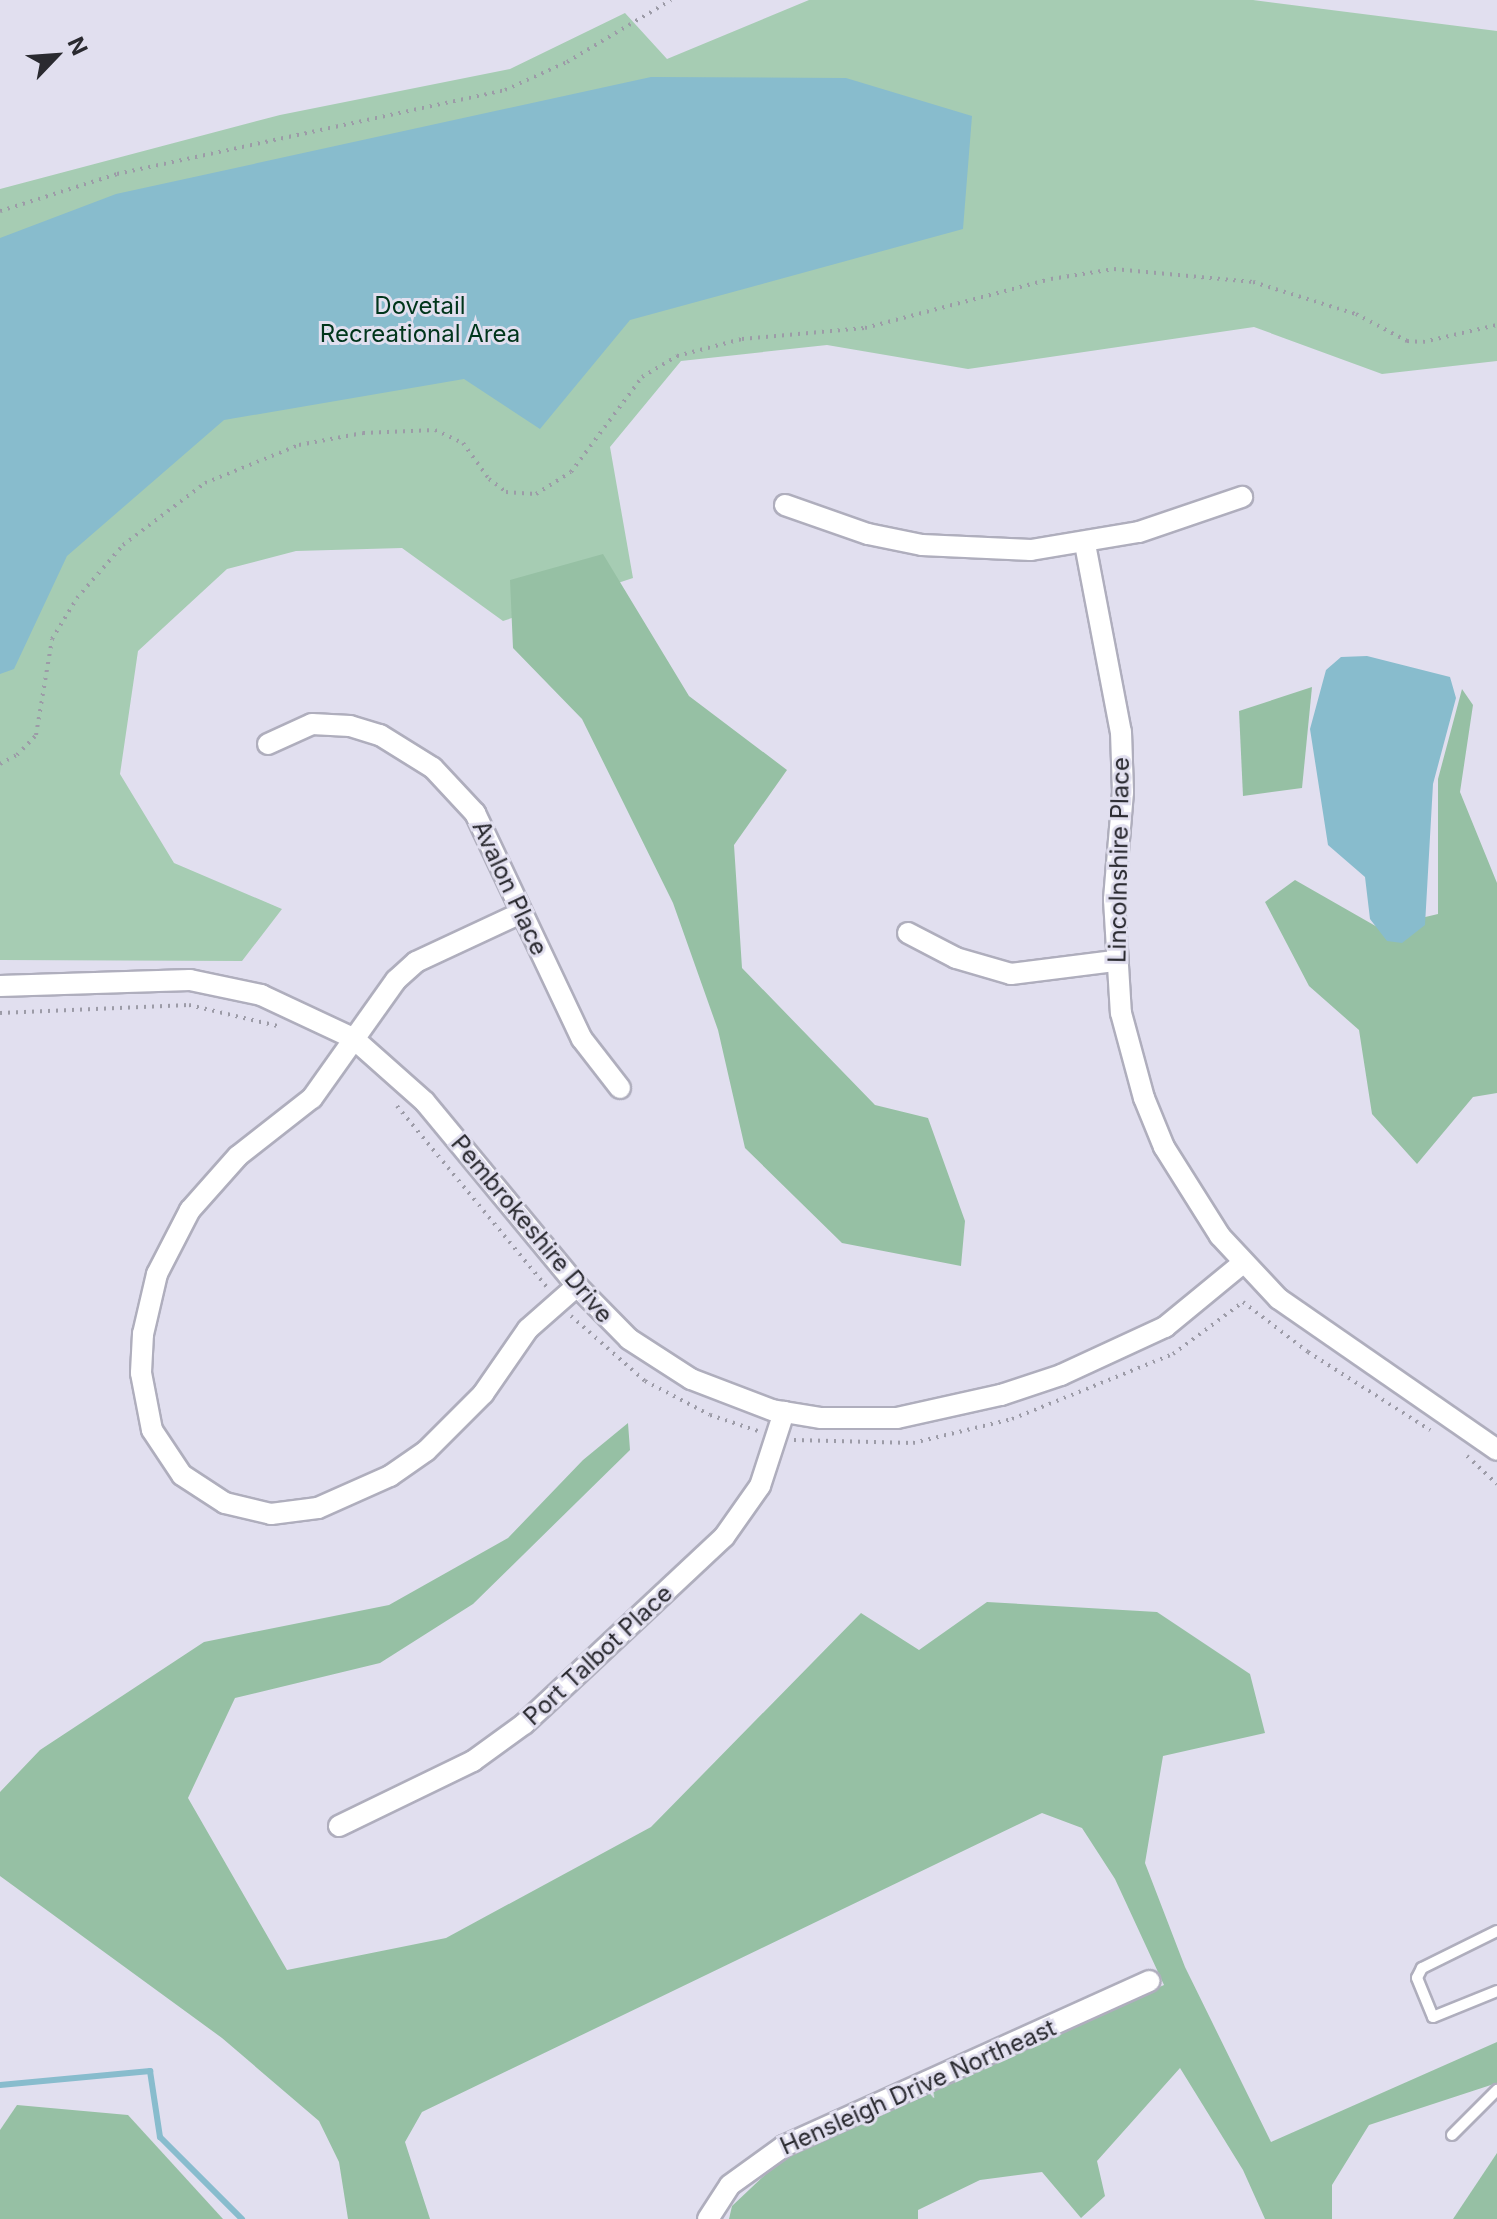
<!DOCTYPE html>
<html>
<head>
<meta charset="utf-8">
<style>
  body { margin:0 }
  #map { position:relative; width:1497px; height:2219px; overflow:hidden; background:#e1dfef; font-family:Inter,sans-serif }
  div>[style] { position:absolute }
  [style*='--x'] { left:calc(var(--x)*1px); top:calc(var(--y)*1px); width:calc(var(--w)*1px); rotate:calc(var(--a)*1deg) }
  .green>* { inset:0; background:#a6ccb3 }
  .forest>* { inset:0; background:#96c0a4 }
  .water>* { inset:0; background:#88bccd }
  .stream>* { height:6px; margin:-3px; padding:0 3px; transform-origin:3px; border-radius:3px; background:#88bccd }
  .path>* { height:4px; margin-top:-2px; transform-origin:0; background:repeating-linear-gradient(90deg,#9c9ba7 0 2px,transparent 0 8px) }
  .roads { filter:drop-shadow(2px 0 #afaebd) drop-shadow(-2px 0 #afaebd) drop-shadow(0 2px #afaebd) drop-shadow(0 -2px #afaebd) }
  .service>* { height:10px; margin:-5px; padding:0 5px; transform-origin:5px; border-radius:5px; background:#fff }
  .minor>* { height:20px; margin:-10px; padding:0 10px; transform-origin:10px; border-radius:10px; background:#fff }
  span { translate:-50% -50%; white-space:nowrap; text-align:center; line-height:1.15; -webkit-text-stroke:6px #e1dfef; paint-order:stroke }
  .park-label { font-size:24px; color:#00351b }
  .street-label { font-size:24px; color:#2a2a30 }
  .north { position:absolute; left:16px; top:16px; width:80px; height:80px; -webkit-text-stroke:6px #e1dfef; paint-order:stroke; rotate:65deg; font-size:22px; font-weight:700; line-height:32px; text-align:center; color:#2a2a30 }
  .north::after { content:''; display:block; margin:auto; width:28px; height:36px; background:#2a2a30; clip-path:polygon(50% 0,100% 100%,50% 72%,0 100%) }
</style>
</head>
<body>
<div id="map">
  <div class="green">
    <i style="clip-path:polygon(809px 0,1253px 0,1497px 31px,1497px 361px,1382px 374px,1254px 327px,968px 369px,827px 345px,681px 361px,610px 447px,633px 578px,503px 621px,402px 548px,296px 551px,227px 569px,138px 651px,120px 774px,174px 863px,282px 909px,242px 961px,0 960px,0 189px,280px 115px,510px 69px,625px 13px,667px 59px)"></i>
  </div>
  <div class="forest">
    <i style="clip-path:polygon(603px 554px,689px 696px,787px 770px,734px 845px,742px 968px,875px 1105px,928px 1118px,965px 1221px,961px 1266px,842px 1243px,745px 1148px,718px 1030px,673px 903px,582px 719px,513px 648px,510px 580px)"></i>
    <i style="clip-path:polygon(1312px 687px,1302px 788px,1243px 796px,1239px 711px)"></i>
    <i style="clip-path:polygon(1462px 689px,1473px 705px,1460px 792px,1497px 883px,1497px 1093px,1473px 1097px,1417px 1164px,1372px 1114px,1359px 1030px,1309px 986px,1265px 902px,1295px 880px,1379px 928px,1438px 914px,1438px 779px)"></i>
    <i style="clip-path:polygon(628px 1423px,630px 1450px,473px 1604px,380px 1663px,235px 1698px,188px 1798px,287px 1970px,446px 1938px,651px 1827px,861px 1613px,919px 1650px,987px 1602px,1157px 1612px,1250px 1674px,1265px 1733px,1163px 1756px,1145px 1863px,1185px 1967px,1271px 2142px,1497px 2042px,1497px 2083px,1369px 2125px,1332px 2185px,1332px 2219px,1265px 2219px,1243px 2170px,1180px 2068px,1097px 2161px,1105px 2196px,1081px 2218px,1042px 2172px,980px 2180px,918px 2210px,918px 2219px,729px 2219px,732px 2206px,785px 2156px,1164px 1985px,1115px 1879px,1082px 1828px,1042px 1813px,422px 2112px,405px 2142px,430px 2219px,348px 2219px,339px 2162px,319px 2121px,222px 2038px,0 1876px,0 1792px,40px 1750px,204px 1642px,389px 1605px,508px 1538px,583px 1460px)"></i>
    <i style="clip-path:polygon(17px 2105px,128px 2115px,223px 2219px,0 2219px,0 2130px)"></i>
    <i style="clip-path:polygon(1497px 2153px,1497px 2219px,1453px 2219px)"></i>
  </div>
  <div class="water">
    <i style="clip-path:polygon(651px 77px,846px 78px,972px 116px,963px 229px,630px 320px,540px 429px,464px 379px,224px 420px,67px 556px,14px 669px,0 674px,0 238px,116px 194px)"></i>
    <i style="clip-path:polygon(1367px 656px,1450px 677px,1456px 698px,1433px 784px,1425px 925px,1402px 943px,1387px 941px,1370px 919px,1365px 877px,1328px 845px,1310px 729px,1326px 670px,1341px 657px)"></i>
  </div>
  <div class="stream">
    <i style="--x:0;--y:2085;--w:151;--a:-5.3"></i>
    <i style="--x:150;--y:2071;--w:67;--a:81.4"></i>
    <i style="--x:160;--y:2137;--w:116;--a:45"></i>
  </div>
  <div class="path">
    <i style="--x:0;--y:211;--w:123;--a:-17.5"></i>
    <i style="--x:117;--y:174;--w:397;--a:-12.2"></i>
    <i style="--x:505;--y:90;--w:68;--a:-24.3"></i>
    <i style="--x:567;--y:62;--w:121;--a:-30.8"></i>
    <i style="--x:0;--y:764;--w:19;--a:-28"></i>
    <i style="--x:17;--y:755;--w:28;--a:-46"></i>
    <i style="--x:36;--y:735;--w:97;--a:-80.5"></i>
    <i style="--x:52;--y:639;--w:48;--a:-58.6"></i>
    <i style="--x:77;--y:598;--w:70;--a:-49"></i>
    <i style="--x:123;--y:545;--w:103;--a:-37.1"></i>
    <i style="--x:205;--y:483;--w:101;--a:-22"></i>
    <i style="--x:299;--y:445;--w:65;--a:-10.6"></i>
    <i style="--x:363;--y:433;--w:72;--a:-2.4"></i>
    <i style="--x:435;--y:430;--w:31;--a:25"></i>
    <i style="--x:463;--y:443;--w:44;--a:54.2"></i>
    <i style="--x:489;--y:479;--w:21;--a:37"></i>
    <i style="--x:506;--y:492;--w:30;--a:4"></i>
    <i style="--x:536;--y:494;--w:41;--a:-32.2"></i>
    <i style="--x:571;--y:472;--w:119;--a:-53.2"></i>
    <i style="--x:642;--y:377;--w:41;--a:-31"></i>
    <i style="--x:677;--y:356;--w:67;--a:-14.7"></i>
    <i style="--x:742;--y:339;--w:123;--a:-5.1"></i>
    <i style="--x:865;--y:328;--w:192;--a:-14.8"></i>
    <i style="--x:1051;--y:279;--w:64;--a:-9"></i>
    <i style="--x:1114;--y:269;--w:140;--a:5.3"></i>
    <i style="--x:1253;--y:282;--w:108;--a:17.3"></i>
    <i style="--x:1356;--y:314;--w:58;--a:27.9"></i>
    <i style="--x:1407;--y:341;--w:16;--a:4"></i>
    <i style="--x:1423;--y:342;--w:76;--a:-12.9"></i>
    <i style="--x:0;--y:1013;--w:189;--a:-2.4"></i>
    <i style="--x:189;--y:1005;--w:91;--a:13.3"></i>
    <i style="--x:397;--y:1106;--w:235;--a:50.4"></i>
    <i style="--x:571;--y:1316;--w:98;--a:41.3"></i>
    <i style="--x:645;--y:1381;--w:73;--a:27.6"></i>
    <i style="--x:710;--y:1415;--w:51;--a:18.4"></i>
    <i style="--x:794;--y:1440;--w:119;--a:1.4"></i>
    <i style="--x:913;--y:1443;--w:102;--a:-13.6"></i>
    <i style="--x:1012;--y:1419;--w:174;--a:-22"></i>
    <i style="--x:1173;--y:1354;--w:87;--a:-36.6"></i>
    <i style="--x:1243;--y:1302;--w:82;--a:37.6"></i>
    <i style="--x:1308;--y:1352;--w:145;--a:32.6"></i>
    <i style="--x:1467;--y:1456;--w:41;--a:43"></i>
  </div>
  <div class="roads">
    <div class="service">
      <i style="--x:1497;--y:1931;--w:84;--a:153.7"></i>
      <i style="--x:1422;--y:1968;--w:11;--a:117"></i>
      <i style="--x:1417;--y:1978;--w:42;--a:67.7"></i>
      <i style="--x:1433;--y:2017;--w:69;--a:-22.1"></i>
      <i style="--x:1452;--y:2135;--w:64;--a:-45"></i>
    </div>
    <div class="minor">
      <i style="--x:785;--y:505;--w:88;--a:19.3"></i>
      <i style="--x:868;--y:534;--w:55;--a:11.5"></i>
      <i style="--x:922;--y:545;--w:109;--a:2.6"></i>
      <i style="--x:1031;--y:550;--w:109;--a:-9.5"></i>
      <i style="--x:1139;--y:532;--w:109;--a:-18.8"></i>
      <i style="--x:1085;--y:544;--w:191;--a:79.2"></i>
      <i style="--x:1121;--y:732;--w:60;--a:88.1"></i>
      <i style="--x:1123;--y:792;--w:108;--a:94.8"></i>
      <i style="--x:1114;--y:900;--w:113;--a:86.5"></i>
      <i style="--x:1121;--y:1013;--w:88;--a:74.9"></i>
      <i style="--x:1144;--y:1098;--w:53;--a:67.8"></i>
      <i style="--x:1164;--y:1147;--w:105;--a:57.8"></i>
      <i style="--x:1220;--y:1236;--w:86;--a:46.9"></i>
      <i style="--x:1279;--y:1299;--w:265;--a:34.7"></i>
      <i style="--x:268;--y:744;--w:48;--a:-24.4"></i>
      <i style="--x:312;--y:724;--w:38;--a:3"></i>
      <i style="--x:350;--y:726;--w:31;--a:17"></i>
      <i style="--x:380;--y:735;--w:62;--a:31.9"></i>
      <i style="--x:433;--y:768;--w:62;--a:47"></i>
      <i style="--x:475;--y:813;--w:250;--a:64.7"></i>
      <i style="--x:582;--y:1039;--w:62;--a:52.2"></i>
      <i style="--x:521;--y:913;--w:116;--a:155"></i>
      <i style="--x:416;--y:962;--w:27;--a:138"></i>
      <i style="--x:396;--y:980;--w:145;--a:125.4"></i>
      <i style="--x:312;--y:1098;--w:94;--a:141.9"></i>
      <i style="--x:238;--y:1156;--w:72;--a:131.6"></i>
      <i style="--x:190;--y:1210;--w:72;--a:117.3"></i>
      <i style="--x:157;--y:1274;--w:62;--a:103.1"></i>
      <i style="--x:143;--y:1334;--w:39;--a:93"></i>
      <i style="--x:141;--y:1373;--w:58;--a:79.1"></i>
      <i style="--x:152;--y:1430;--w:54;--a:56.3"></i>
      <i style="--x:182;--y:1475;--w:51;--a:33.1"></i>
      <i style="--x:225;--y:1503;--w:47;--a:13.4"></i>
      <i style="--x:271;--y:1514;--w:47;--a:-7.3"></i>
      <i style="--x:318;--y:1508;--w:79;--a:-24"></i>
      <i style="--x:390;--y:1476;--w:44;--a:-34.8"></i>
      <i style="--x:426;--y:1451;--w:81;--a:-45"></i>
      <i style="--x:483;--y:1394;--w:79;--a:-55.3"></i>
      <i style="--x:528;--y:1329;--w:65;--a:-41.3"></i>
      <i style="--x:908;--y:933;--w:54;--a:27.5"></i>
      <i style="--x:956;--y:958;--w:57;--a:16.2"></i>
      <i style="--x:1011;--y:974;--w:104;--a:-7.2"></i>
      <i style="--x:0;--y:986;--w:190;--a:-1.8"></i>
      <i style="--x:190;--y:980;--w:73;--a:11.9"></i>
      <i style="--x:261;--y:995;--w:102;--a:25.1"></i>
      <i style="--x:353;--y:1038;--w:96;--a:41.6"></i>
      <i style="--x:425;--y:1102;--w:239;--a:50.4"></i>
      <i style="--x:577;--y:1286;--w:74;--a:45.5"></i>
      <i style="--x:629;--y:1339;--w:74;--a:32.8"></i>
      <i style="--x:691;--y:1379;--w:87;--a:20.9"></i>
      <i style="--x:772;--y:1410;--w:50;--a:9.3"></i>
      <i style="--x:821;--y:1418;--w:76;--a:0"></i>
      <i style="--x:897;--y:1418;--w:107;--a:-12.5"></i>
      <i style="--x:1001;--y:1395;--w:63;--a:-18.4"></i>
      <i style="--x:1061;--y:1375;--w:115;--a:-24.8"></i>
      <i style="--x:1165;--y:1327;--w:101;--a:-39.4"></i>
      <i style="--x:339;--y:1826;--w:149;--a:-25.9"></i>
      <i style="--x:473;--y:1761;--w:63;--a:-36"></i>
      <i style="--x:524;--y:1724;--w:274;--a:-43.1"></i>
      <i style="--x:724;--y:1537;--w:62;--a:-54.8"></i>
      <i style="--x:760;--y:1486;--w:78;--a:-72"></i>
      <i style="--x:708;--y:2219;--w:40;--a:-57.1"></i>
      <i style="--x:730;--y:2185;--w:67;--a:-35.8"></i>
      <i style="--x:784;--y:2146;--w:401;--a:-24.3"></i>
    </div>
  </div>
  <div class="park-label">
    <span style="left:420px;top:320px">Dovetail<br>Recreational Area</span>
  </div>
  <div class="street-label">
    <span style="left:1119px;top:860px;rotate:-89deg">Lincolnshire Place</span>
    <span style="left:510px;top:888px;rotate:65deg">Avalon Place</span>
    <span style="left:532px;top:1229px;rotate:50deg">Pembrokeshire Drive</span>
    <span style="left:598px;top:1655px;rotate:-43deg">Port Talbot Place</span>
    <span style="left:918px;top:2087px;rotate:-24deg">Hensleigh Drive Northeast</span>
  </div>
  <div class="north">N</div>
</div>
</body>
</html>
